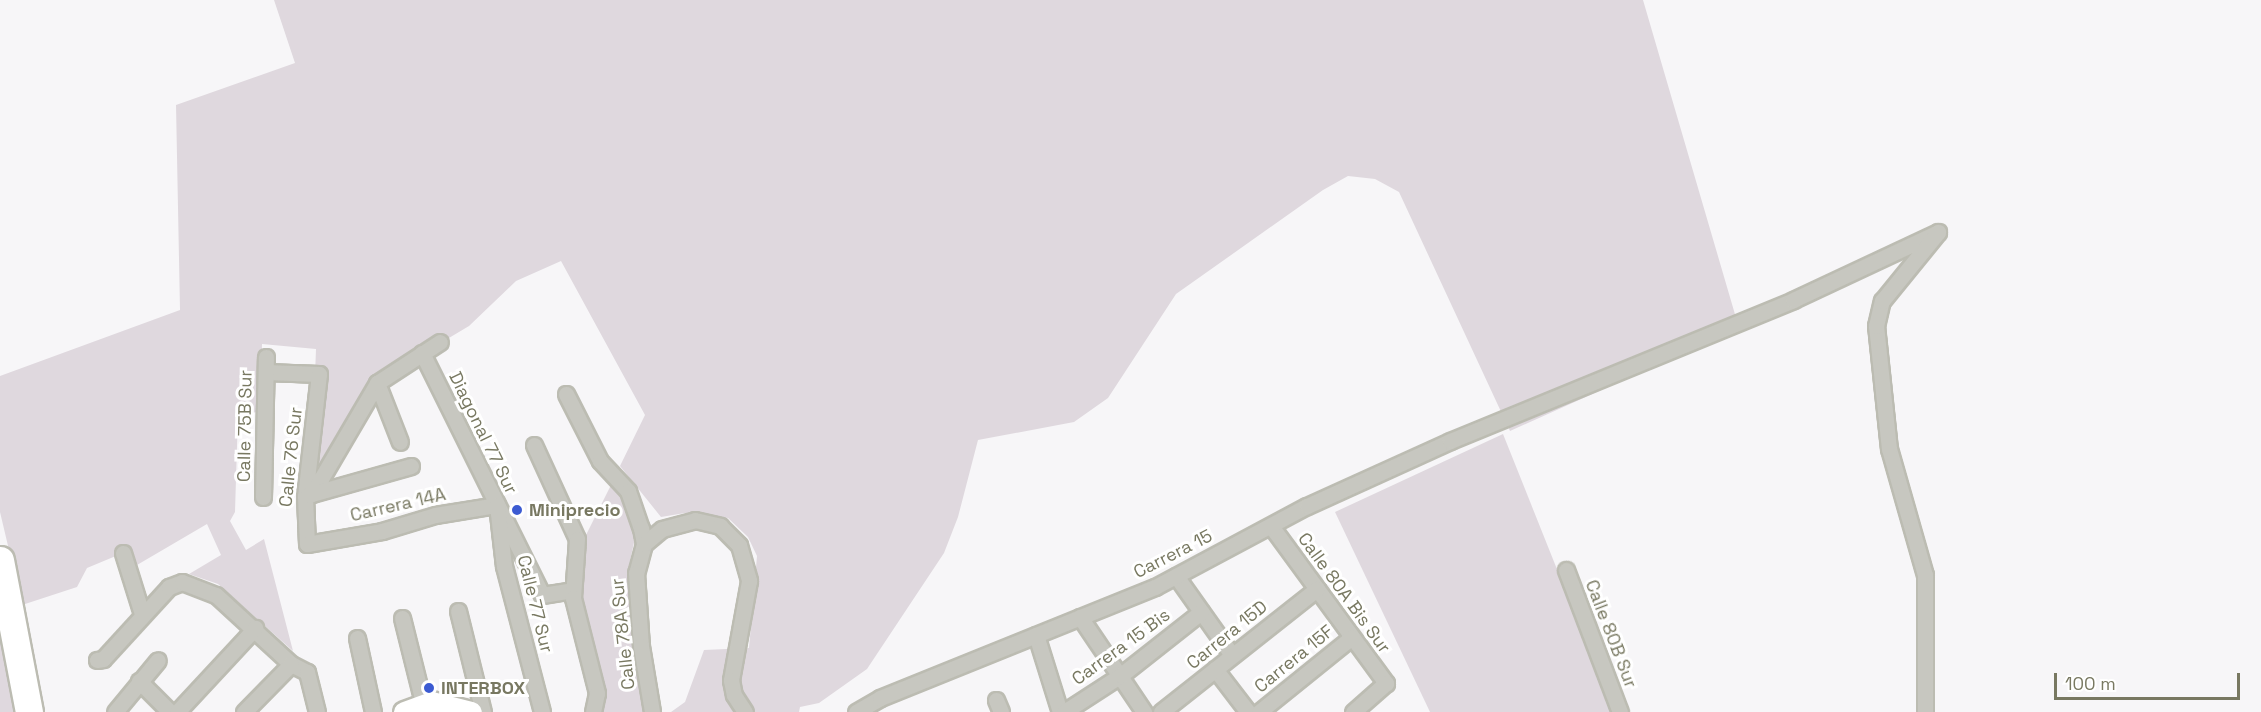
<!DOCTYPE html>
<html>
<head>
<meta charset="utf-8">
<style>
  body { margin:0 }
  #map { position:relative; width:2261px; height:712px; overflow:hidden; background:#f7f6f8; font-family:"Space Grotesk",sans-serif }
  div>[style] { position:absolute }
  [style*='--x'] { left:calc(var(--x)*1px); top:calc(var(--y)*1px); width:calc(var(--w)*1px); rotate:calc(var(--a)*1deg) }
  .green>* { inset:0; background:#dfd8de }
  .roads { filter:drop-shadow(2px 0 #bcbcb2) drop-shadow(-2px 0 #bcbcb2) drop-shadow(0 2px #bcbcb2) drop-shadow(0 -2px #bcbcb2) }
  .street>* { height:15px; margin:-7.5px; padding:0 7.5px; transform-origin:7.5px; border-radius:7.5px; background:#c7c7c0 }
  .secondary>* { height:21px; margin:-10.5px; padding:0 10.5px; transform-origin:10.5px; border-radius:10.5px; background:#fff }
  .highway>* { height:27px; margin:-13.5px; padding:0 13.5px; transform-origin:13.5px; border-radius:13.5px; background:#fff }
  .dots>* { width:16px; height:16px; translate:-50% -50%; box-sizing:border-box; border:3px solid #fff; border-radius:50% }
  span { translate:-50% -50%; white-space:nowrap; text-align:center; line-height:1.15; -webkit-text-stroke:6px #fff; paint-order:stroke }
  .street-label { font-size:18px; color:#787861 }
  .poi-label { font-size:18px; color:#787861; font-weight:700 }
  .left { translate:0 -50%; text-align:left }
  .scale { position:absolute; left:2054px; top:673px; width:186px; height:27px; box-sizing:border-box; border:3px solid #787861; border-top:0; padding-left:8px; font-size:18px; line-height:21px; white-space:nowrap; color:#787861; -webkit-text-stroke:4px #fff; paint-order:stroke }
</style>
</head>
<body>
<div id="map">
  <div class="green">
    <i style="clip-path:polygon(274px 0,1643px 0,1739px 328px,1510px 431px,1399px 192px,1375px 179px,1348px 176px,1323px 190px,1176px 294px,1108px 398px,1074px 422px,978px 440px,958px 517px,944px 553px,867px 669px,819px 703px,800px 707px,799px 712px,671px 712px,685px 702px,704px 650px,749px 648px,757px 556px,748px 537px,728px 518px,685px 513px,661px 517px,620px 466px,645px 415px,561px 261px,516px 281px,469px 326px,372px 384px,318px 484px,311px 480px,316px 349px,262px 344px,260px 412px,238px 414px,235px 512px,230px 521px,246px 550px,264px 539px,293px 651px,218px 584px,189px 574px,221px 555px,207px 524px,137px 565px,130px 551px,123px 553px,87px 568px,77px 587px,22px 605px,0 512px,0 376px,180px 310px,176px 105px,295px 63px)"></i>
    <i style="clip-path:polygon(1503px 434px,1614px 712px,1430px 712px,1335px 512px)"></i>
    <i style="clip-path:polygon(611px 485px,620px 496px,635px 538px,627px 575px,645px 712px,601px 712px,579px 601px,581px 545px)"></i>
    <i style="clip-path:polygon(0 586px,19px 712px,0 712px)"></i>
  </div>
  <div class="roads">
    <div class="street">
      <i style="--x:422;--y:353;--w:270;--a:63.6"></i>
      <i style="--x:542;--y:595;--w:31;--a:-9"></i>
      <i style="--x:266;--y:372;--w:53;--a:2.2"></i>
      <i style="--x:319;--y:374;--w:123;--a:96.5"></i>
      <i style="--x:305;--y:496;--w:48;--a:87.6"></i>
      <i style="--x:307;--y:544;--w:76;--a:-9.8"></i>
      <i style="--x:382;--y:531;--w:55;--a:-16.8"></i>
      <i style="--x:435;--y:515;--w:63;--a:-9.2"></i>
      <i style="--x:497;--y:505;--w:61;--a:83.5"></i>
      <i style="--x:504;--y:566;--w:151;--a:75.4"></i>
      <i style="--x:377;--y:383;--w:63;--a:68.7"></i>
      <i style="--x:566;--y:394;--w:75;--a:63.1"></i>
      <i style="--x:600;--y:461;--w:41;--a:47"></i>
      <i style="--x:628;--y:491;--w:39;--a:71"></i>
      <i style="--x:641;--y:528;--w:16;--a:79"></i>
      <i style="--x:644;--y:544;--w:30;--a:105"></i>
      <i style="--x:636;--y:573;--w:73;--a:86.1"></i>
      <i style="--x:641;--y:646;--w:67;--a:80.5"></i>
      <i style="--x:534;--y:445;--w:103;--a:65.4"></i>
      <i style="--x:577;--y:539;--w:59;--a:93.9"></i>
      <i style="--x:573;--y:598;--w:98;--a:75.8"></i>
      <i style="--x:597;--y:693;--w:19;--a:102"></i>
      <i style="--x:312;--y:494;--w:129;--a:-59.6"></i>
      <i style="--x:377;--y:383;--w:75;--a:-33.1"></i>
      <i style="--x:308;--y:495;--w:107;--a:-15.7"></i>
      <i style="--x:263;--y:497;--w:140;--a:-88.8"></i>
      <i style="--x:1271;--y:526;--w:195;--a:53.8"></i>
      <i style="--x:1386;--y:683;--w:44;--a:138.7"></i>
      <i style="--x:644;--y:544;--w:23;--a:-40"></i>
      <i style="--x:662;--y:529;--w:34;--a:-15"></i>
      <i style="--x:695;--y:520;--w:26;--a:13"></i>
      <i style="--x:720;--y:526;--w:27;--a:45"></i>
      <i style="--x:739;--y:545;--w:37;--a:74"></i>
      <i style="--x:749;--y:581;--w:101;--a:100.3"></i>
      <i style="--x:731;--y:680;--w:15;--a:79"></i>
      <i style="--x:734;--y:695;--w:20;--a:57"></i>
      <i style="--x:123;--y:553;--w:64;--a:72.7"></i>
      <i style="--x:1566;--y:570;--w:152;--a:69.2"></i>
      <i style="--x:1176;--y:576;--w:97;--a:54.7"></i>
      <i style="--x:458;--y:611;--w:104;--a:76.1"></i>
      <i style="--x:1080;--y:617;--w:115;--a:56"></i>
      <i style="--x:402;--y:618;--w:87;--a:76"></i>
      <i style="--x:1036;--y:635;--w:81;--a:72.7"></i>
      <i style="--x:357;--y:638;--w:76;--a:77.8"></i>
      <i style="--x:97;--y:660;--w:6;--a:-9"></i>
      <i style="--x:103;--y:659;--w:98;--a:-47.5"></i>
      <i style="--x:169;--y:587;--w:14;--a:-21"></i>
      <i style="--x:182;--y:582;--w:36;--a:21"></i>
      <i style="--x:216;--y:595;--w:102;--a:42.6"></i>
      <i style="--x:291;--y:664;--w:18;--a:27"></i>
      <i style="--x:307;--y:672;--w:41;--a:76"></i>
      <i style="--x:1215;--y:669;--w:54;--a:52.5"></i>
      <i style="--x:139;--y:681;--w:44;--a:45"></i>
      <i style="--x:996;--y:700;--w:13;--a:67"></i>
      <i style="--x:115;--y:712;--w:67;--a:-50.4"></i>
      <i style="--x:177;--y:712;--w:115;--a:-47.1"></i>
      <i style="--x:244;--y:712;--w:67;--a:-45.6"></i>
      <i style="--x:856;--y:712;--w:28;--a:-30"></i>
      <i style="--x:880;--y:698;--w:297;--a:-22"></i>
      <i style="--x:1155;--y:587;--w:172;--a:-28.1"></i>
      <i style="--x:1307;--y:506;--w:157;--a:-24.4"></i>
      <i style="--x:1450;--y:441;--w:371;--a:-22.3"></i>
      <i style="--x:1793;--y:300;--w:160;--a:-25.1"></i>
      <i style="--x:1064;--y:712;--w:68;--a:-33"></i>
      <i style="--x:1121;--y:675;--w:102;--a:-38.2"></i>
      <i style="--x:1161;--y:712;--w:199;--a:-38.3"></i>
      <i style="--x:1259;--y:712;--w:119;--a:-38.9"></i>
      <i style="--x:1925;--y:712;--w:137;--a:-90"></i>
      <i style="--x:1925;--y:575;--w:131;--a:-105.9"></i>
      <i style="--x:1889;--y:449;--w:124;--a:-96"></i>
      <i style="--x:1876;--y:326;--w:26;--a:-77"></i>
      <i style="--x:1882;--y:301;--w:89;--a:-50.9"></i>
    </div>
    <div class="secondary">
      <i style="--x:404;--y:712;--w:29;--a:-20"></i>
      <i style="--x:431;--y:702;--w:41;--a:14"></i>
    </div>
    <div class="highway">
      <i style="--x:0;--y:560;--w:155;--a:79.2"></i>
    </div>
  </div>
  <div class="dots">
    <i style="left:517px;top:510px;background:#3c5bd2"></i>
    <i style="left:429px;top:688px;background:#3c5bd2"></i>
  </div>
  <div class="street-label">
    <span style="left:245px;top:426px;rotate:-89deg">Calle 75B Sur</span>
    <span style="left:483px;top:433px;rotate:64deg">Diagonal 77 Sur</span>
    <span style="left:291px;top:457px;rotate:-84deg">Calle 76 Sur</span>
    <span style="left:398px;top:505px;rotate:-13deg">Carrera 14A</span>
    <span style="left:1173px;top:554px;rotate:-27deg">Carrera 15</span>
    <span style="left:1344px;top:593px;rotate:54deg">Calle 80A Bis Sur</span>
    <span style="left:535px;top:604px;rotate:76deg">Calle 77 Sur</span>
    <span style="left:623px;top:634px;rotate:-96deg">Calle 78A Sur</span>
    <span style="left:1611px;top:634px;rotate:69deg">Calle 80B Sur</span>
    <span style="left:1227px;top:635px;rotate:-39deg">Carrera 15D</span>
    <span style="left:1121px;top:647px;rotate:-36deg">Carrera 15 Bis</span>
    <span style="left:1294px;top:659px;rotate:-39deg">Carrera 15F</span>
  </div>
  <div class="poi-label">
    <span class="left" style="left:529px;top:510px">Miniprecio</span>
    <span class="left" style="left:441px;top:688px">INTERBOX</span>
  </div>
  <div class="scale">100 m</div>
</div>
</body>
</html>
